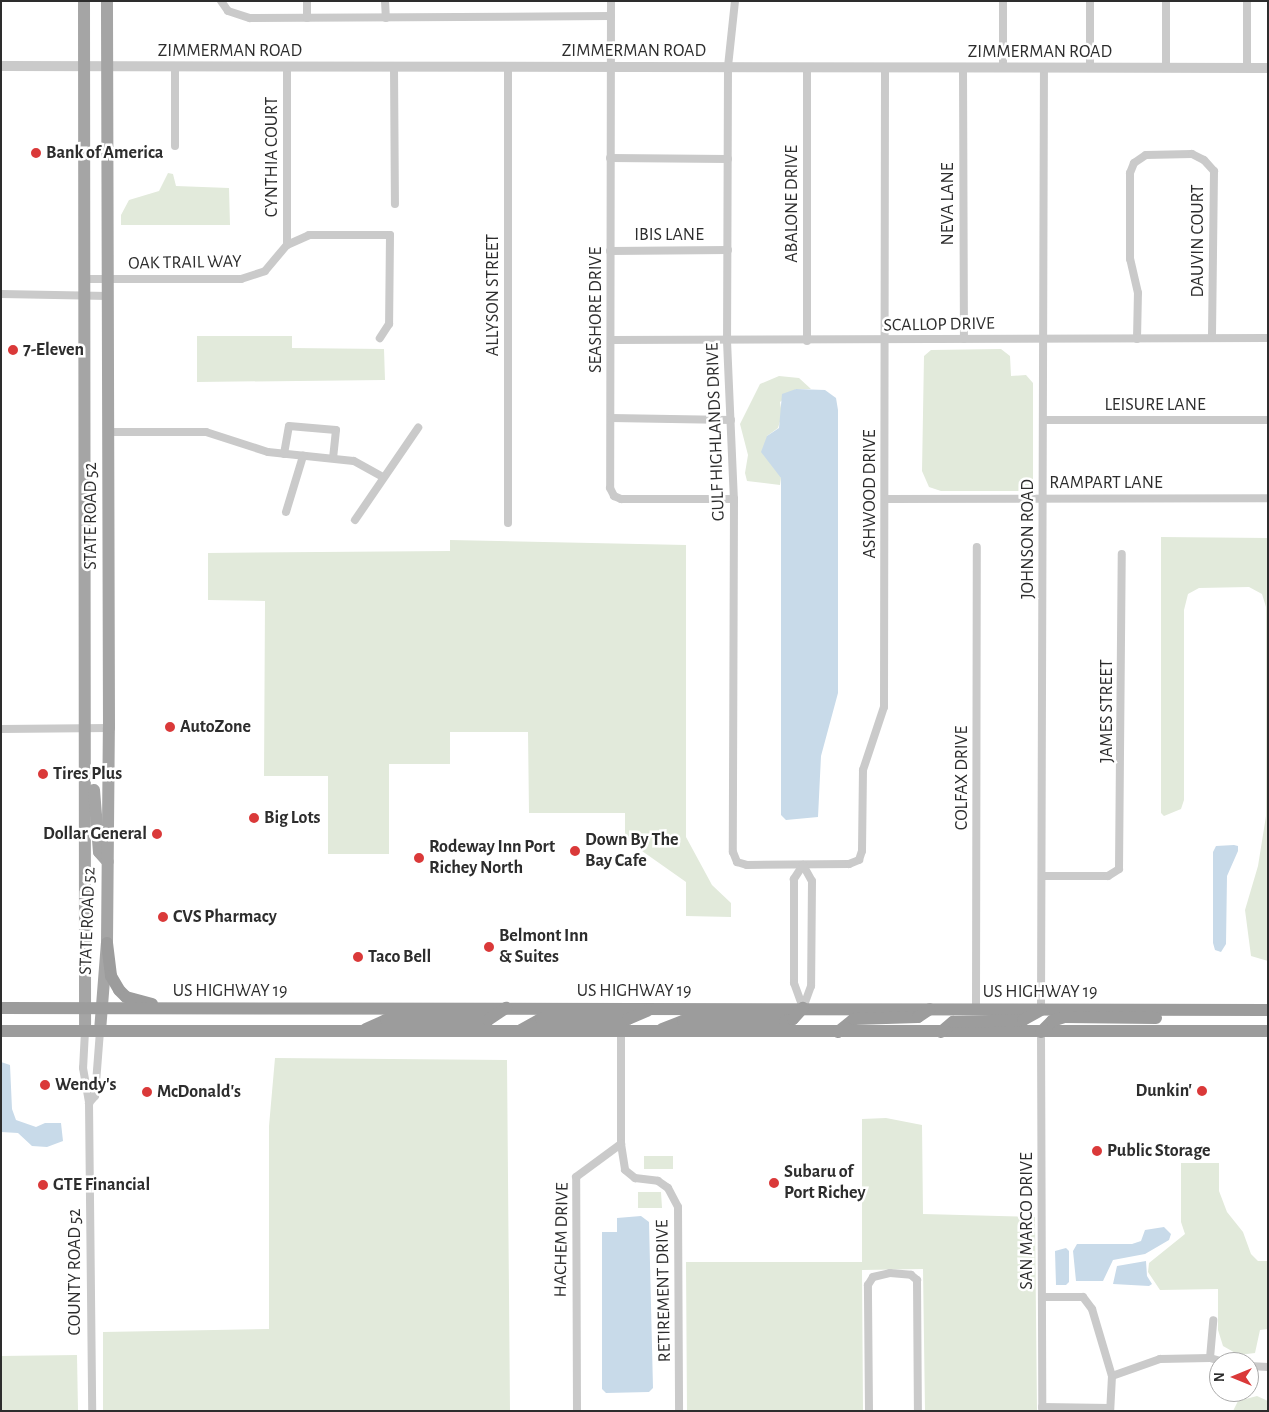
<!DOCTYPE html>
<html>
<head>
<meta charset="utf-8">
<style>
  body { margin:0 }
  #map { position:relative; width:1269px; height:1412px; overflow:hidden; background:#fff; font-family:"Alegreya Sans",sans-serif }
  div>[style] { position:absolute }
  [style*='--x'] { left:calc(var(--x)*1px); top:calc(var(--y)*1px); width:calc(var(--w)*1px); rotate:calc(var(--a)*1deg) }
  .green>* { inset:0; background:#e2eadb }
  .water>* { inset:0; background:#c8dae9 }
  .minor>* { height:8px; margin:-4px; padding:0 4px; transform-origin:4px; border-radius:4px; background:#cacaca }
  .tertiary>* { height:10px; margin:-5px; padding:0 5px; transform-origin:5px; border-radius:5px; background:#cacaca }
  .primary>* { height:12px; margin:-6px; padding:0 6px; transform-origin:6px; border-radius:6px; background:#a5a5a5 }
  .trunk>* { height:12px; margin:-6px; padding:0 6px; transform-origin:6px; border-radius:6px; background:#9c9c9c }
  .dots>* { width:14px; height:14px; translate:-50% -50%; box-sizing:border-box; border:2px solid #fff; border-radius:50% }
  span { translate:-50% -50%; white-space:nowrap; text-align:center; line-height:1.15; -webkit-text-stroke:5px #fff; paint-order:stroke }
  .street-label { font-size:18px; color:#2d2d2d }
  .poi-label { font-size:18px; color:#2d2d2d; font-weight:700 }
  .left { translate:0 -50%; text-align:left }
  .right { translate:-100% -50%; text-align:right }
  .frame { position:absolute; inset:0; border:2px solid #2d2d2d; pointer-events:none }
  .north { position:absolute; left:1209px; top:1352px; width:50px; height:50px; box-sizing:border-box; background:#fff; border:1px solid #ababab; border-radius:50%; rotate:270deg; font-size:14px; font-weight:700; line-height:20px; text-align:center; color:#2d2d2d }
  .north::after { content:''; display:block; margin:auto; width:18px; height:22px; background:#da3939; clip-path:polygon(50% 0,100% 100%,50% 72%,0 100%) }
</style>
</head>
<body>
<div id="map">
  <div class="green">
    <i style="clip-path:polygon(168px 173px,173px 174px,176px 186px,229px 188px,230px 225px,121px 225px,121px 215px,129px 200px,159px 191px)"></i>
    <i style="clip-path:polygon(197px 336px,292px 336px,292px 348px,384px 349px,385px 380px,197px 382px)"></i>
    <i style="clip-path:polygon(1001px 349px,1010px 356px,1011px 376px,1026px 375px,1033px 383px,1033px 491px,941px 491px,929px 487px,922px 471px,924px 356px,931px 350px)"></i>
    <i style="clip-path:polygon(779px 376px,799px 378px,811px 389px,796px 389px,780px 402px,782px 415px,778px 428px,767px 436px,781px 478px,780px 485px,747px 481px,745px 473px,748px 455px,740px 424px,760px 384px)"></i>
    <i style="clip-path:polygon(1161px 537px,1268px 538px,1268px 961px,1251px 956px,1245px 910px,1258px 866px,1266px 816px,1266px 607px,1262px 594px,1249px 587px,1199px 588px,1188px 594px,1184px 610px,1184px 800px,1181px 809px,1164px 816px,1161px 813px)"></i>
    <i style="clip-path:polygon(450px 540px,686px 545px,686px 837px,712px 885px,731px 903px,731px 917px,686px 916px,686px 882px,625px 839px,625px 813px,529px 813px,528px 732px,450px 732px,450px 764px,389px 764px,389px 854px,328px 854px,328px 776px,264px 776px,265px 601px,208px 600px,208px 553px,450px 551px)"></i>
    <i style="clip-path:polygon(275px 1058px,507px 1060px,510px 1411px,103px 1411px,103px 1332px,269px 1329px,269px 1126px)"></i>
    <i style="clip-path:polygon(886px 1118px,922px 1125px,923px 1214px,1035px 1217px,1037px 1411px,925px 1411px,923px 1269px,862px 1270px,863px 1411px,687px 1411px,686px 1262px,862px 1262px,862px 1119px)"></i>
    <i style="clip-path:polygon(644px 1156px,673px 1156px,673px 1169px,644px 1169px)"></i>
    <i style="clip-path:polygon(1181px 1163px,1219px 1163px,1219px 1191px,1227px 1212px,1243px 1232px,1251px 1254px,1258px 1261px,1268px 1261px,1268px 1329px,1260px 1330px,1255px 1353px,1239px 1355px,1223px 1346px,1218px 1330px,1218px 1289px,1160px 1290px,1148px 1272px,1149px 1263px,1185px 1234px,1181px 1222px)"></i>
    <i style="clip-path:polygon(638px 1192px,661px 1192px,662px 1208px,638px 1208px)"></i>
    <i style="clip-path:polygon(77px 1355px,78px 1411px,1px 1411px,1px 1356px)"></i>
    <i style="clip-path:polygon(1257px 1396px,1268px 1401px,1268px 1411px,1233px 1411px,1238px 1401px)"></i>
  </div>
  <div class="water">
    <i style="clip-path:polygon(796px 389px,825px 390px,836px 398px,838px 410px,838px 693px,821px 756px,818px 817px,786px 820px,781px 815px,781px 478px,761px 452px,767px 436px,779px 428px,782px 394px)"></i>
    <i style="clip-path:polygon(1234px 845px,1238px 846px,1238px 851px,1227px 876px,1226px 944px,1221px 952px,1215px 950px,1213px 943px,1213px 852px,1216px 846px)"></i>
    <i style="clip-path:polygon(1px 1062px,10px 1065px,12px 1109px,16px 1120px,36px 1127px,45px 1123px,61px 1123px,63px 1141px,47px 1147px,32px 1146px,18px 1133px,1px 1132px)"></i>
    <i style="clip-path:polygon(641px 1216px,649px 1222px,653px 1388px,649px 1392px,606px 1393px,602px 1389px,602px 1232px,617px 1232px,617px 1218px)"></i>
    <i style="clip-path:polygon(1164px 1227px,1171px 1234px,1169px 1240px,1145px 1254px,1113px 1260px,1103px 1281px,1076px 1281px,1073px 1251px,1077px 1244px,1132px 1244px,1141px 1241px,1145px 1230px)"></i>
    <i style="clip-path:polygon(1066px 1248px,1069px 1251px,1069px 1282px,1066px 1285px,1056px 1285px,1055px 1251px)"></i>
    <i style="clip-path:polygon(1146px 1261px,1147px 1276px,1152px 1284px,1149px 1286px,1113px 1284px,1117px 1266px)"></i>
  </div>
  <div class="minor">
    <i style="--x:221;--y:1;--w:12;--a:55"></i>
    <i style="--x:228;--y:11;--w:23;--a:18"></i>
    <i style="--x:250;--y:18;--w:361;--a:-0.3"></i>
    <i style="--x:307;--y:1;--w:17;--a:90"></i>
    <i style="--x:385;--y:1;--w:17;--a:87"></i>
    <i style="--x:611;--y:1;--w:487;--a:90.1"></i>
    <i style="--x:610;--y:488;--w:9;--a:63"></i>
    <i style="--x:614;--y:496;--w:8;--a:23"></i>
    <i style="--x:621;--y:499;--w:113;--a:0"></i>
    <i style="--x:735;--y:1;--w:66;--a:96.1"></i>
    <i style="--x:728;--y:67;--w:274;--a:90.2"></i>
    <i style="--x:727;--y:341;--w:158;--a:87.5"></i>
    <i style="--x:734;--y:499;--w:353;--a:90.2"></i>
    <i style="--x:733;--y:852;--w:11;--a:68"></i>
    <i style="--x:737;--y:862;--w:10;--a:17"></i>
    <i style="--x:747;--y:865;--w:102;--a:-0.6"></i>
    <i style="--x:849;--y:864;--w:11;--a:-22"></i>
    <i style="--x:859;--y:860;--w:9;--a:-72"></i>
    <i style="--x:862;--y:851;--w:81;--a:-89.3"></i>
    <i style="--x:863;--y:770;--w:66;--a:-71.6"></i>
    <i style="--x:884;--y:707;--w:640;--a:-89.91"></i>
    <i style="--x:1003;--y:1;--w:67;--a:90"></i>
    <i style="--x:1090;--y:1;--w:67;--a:90"></i>
    <i style="--x:1247;--y:1;--w:67;--a:90"></i>
    <i style="--x:807;--y:67;--w:274;--a:90"></i>
    <i style="--x:287;--y:68;--w:177;--a:90"></i>
    <i style="--x:394;--y:68;--w:136;--a:89.6"></i>
    <i style="--x:963;--y:68;--w:271;--a:89.8"></i>
    <i style="--x:1166;--y:68;--w:67;--a:-90"></i>
    <i style="--x:175;--y:146;--w:79;--a:-90"></i>
    <i style="--x:610;--y:158;--w:118;--a:0.5"></i>
    <i style="--x:610;--y:251;--w:118;--a:-0.5"></i>
    <i style="--x:85;--y:279;--w:156;--a:0"></i>
    <i style="--x:241;--y:279;--w:25;--a:-18"></i>
    <i style="--x:265;--y:271;--w:34;--a:-50"></i>
    <i style="--x:287;--y:245;--w:24;--a:-24"></i>
    <i style="--x:309;--y:235;--w:81;--a:0"></i>
    <i style="--x:390;--y:235;--w:89;--a:90.6"></i>
    <i style="--x:389;--y:324;--w:17;--a:123"></i>
    <i style="--x:1;--y:294;--w:107;--a:1.1"></i>
    <i style="--x:1137;--y:339;--w:46;--a:-88.8"></i>
    <i style="--x:1138;--y:293;--w:35;--a:-103"></i>
    <i style="--x:1130;--y:259;--w:86;--a:-90"></i>
    <i style="--x:1130;--y:173;--w:11;--a:-68"></i>
    <i style="--x:1134;--y:163;--w:14;--a:-34"></i>
    <i style="--x:1146;--y:155;--w:46;--a:-1.2"></i>
    <i style="--x:1192;--y:154;--w:13;--a:27"></i>
    <i style="--x:1204;--y:160;--w:15;--a:48"></i>
    <i style="--x:1214;--y:171;--w:167;--a:90.7"></i>
    <i style="--x:611;--y:340;--w:657;--a:-0.17"></i>
    <i style="--x:611;--y:418;--w:120;--a:1"></i>
    <i style="--x:1043;--y:420;--w:225;--a:0"></i>
    <i style="--x:108;--y:432;--w:98;--a:0"></i>
    <i style="--x:206;--y:432;--w:65;--a:17.9"></i>
    <i style="--x:268;--y:452;--w:86;--a:6"></i>
    <i style="--x:354;--y:461;--w:33;--a:29"></i>
    <i style="--x:284;--y:454;--w:28;--a:-80"></i>
    <i style="--x:289;--y:426;--w:47;--a:4.9"></i>
    <i style="--x:336;--y:430;--w:27;--a:96"></i>
    <i style="--x:885;--y:499;--w:383;--a:-0.1"></i>
    <i style="--x:286;--y:512;--w:59;--a:-73.1"></i>
    <i style="--x:355;--y:520;--w:112;--a:-55.6"></i>
    <i style="--x:508;--y:523;--w:455;--a:-90"></i>
    <i style="--x:1;--y:729;--w:108;--a:-0.5"></i>
    <i style="--x:803;--y:865;--w:17;--a:123"></i>
    <i style="--x:794;--y:879;--w:104;--a:90"></i>
    <i style="--x:794;--y:983;--w:27;--a:70"></i>
    <i style="--x:803;--y:865;--w:18;--a:61"></i>
    <i style="--x:812;--y:881;--w:105;--a:90.5"></i>
    <i style="--x:811;--y:986;--w:23;--a:110"></i>
    <i style="--x:1042;--y:876;--w:66;--a:0"></i>
    <i style="--x:1108;--y:876;--w:13;--a:-32"></i>
    <i style="--x:1119;--y:869;--w:315;--a:-89.5"></i>
    <i style="--x:976;--y:1009;--w:462;--a:-89.9"></i>
    <i style="--x:1041;--y:1010;--w:942;--a:-89.82"></i>
    <i style="--x:85;--y:1031;--w:37;--a:93"></i>
    <i style="--x:83;--y:1068;--w:36;--a:80"></i>
    <i style="--x:89;--y:1103;--w:9;--a:-49"></i>
    <i style="--x:95;--y:1096;--w:65;--a:-85.6"></i>
    <i style="--x:621;--y:1032;--w:112;--a:90"></i>
    <i style="--x:621;--y:1144;--w:26;--a:81"></i>
    <i style="--x:625;--y:1170;--w:13;--a:39"></i>
    <i style="--x:635;--y:1178;--w:23;--a:7"></i>
    <i style="--x:658;--y:1181;--w:12;--a:35"></i>
    <i style="--x:668;--y:1188;--w:21;--a:62"></i>
    <i style="--x:678;--y:1207;--w:204;--a:89.7"></i>
    <i style="--x:1041;--y:1032;--w:379;--a:89.8"></i>
    <i style="--x:89;--y:1103;--w:308;--a:89.4"></i>
    <i style="--x:1042;--y:1297;--w:41;--a:0"></i>
    <i style="--x:1083;--y:1297;--w:15;--a:53"></i>
    <i style="--x:1092;--y:1309;--w:70;--a:73.4"></i>
    <i style="--x:1112;--y:1376;--w:35;--a:93"></i>
    <i style="--x:1210;--y:1358;--w:38;--a:-85"></i>
    <i style="--x:1249;--y:1366;--w:19;--a:3"></i>
    <i style="--x:1112;--y:1376;--w:51;--a:-19.5"></i>
    <i style="--x:1160;--y:1359;--w:50;--a:-1.1"></i>
    <i style="--x:1210;--y:1358;--w:15;--a:16"></i>
    <i style="--x:1042;--y:1407;--w:68;--a:0.8"></i>
    <i style="--x:577;--y:1411;--w:234;--a:-90.2"></i>
    <i style="--x:576;--y:1177;--w:56;--a:-36.3"></i>
    <i style="--x:869;--y:1411;--w:126;--a:-90.5"></i>
    <i style="--x:868;--y:1285;--w:9;--a:-58"></i>
    <i style="--x:873;--y:1277;--w:17;--a:-13"></i>
    <i style="--x:890;--y:1273;--w:21;--a:5"></i>
    <i style="--x:911;--y:1275;--w:8;--a:40"></i>
    <i style="--x:917;--y:1280;--w:131;--a:89.6"></i>
  </div>
  <div class="tertiary">
    <i style="--x:1;--y:66;--w:1267;--a:0.09"></i>
  </div>
  <div class="primary">
    <i style="--x:84;--y:1;--w:1030;--a:89.94"></i>
    <i style="--x:94;--y:790;--w:62;--a:85.4"></i>
    <i style="--x:99;--y:852;--w:13;--a:48"></i>
    <i style="--x:100;--y:1031;--w:88;--a:-85.5"></i>
    <i style="--x:107;--y:943;--w:215;--a:-89.5"></i>
    <i style="--x:109;--y:728;--w:727;--a:-90.16"></i>
  </div>
  <div class="trunk">
    <i style="--x:107;--y:943;--w:33;--a:83"></i>
    <i style="--x:111;--y:976;--w:16;--a:60"></i>
    <i style="--x:119;--y:990;--w:10;--a:45"></i>
    <i style="--x:126;--y:997;--w:27;--a:15"></i>
    <i style="--x:1;--y:1008;--w:1267;--a:0.09"></i>
    <i style="--x:366;--y:1029;--w:22;--a:-24"></i>
    <i style="--x:386;--y:1020;--w:102;--a:0"></i>
    <i style="--x:488;--y:1020;--w:22;--a:-34"></i>
    <i style="--x:662;--y:1029;--w:22;--a:-21"></i>
    <i style="--x:683;--y:1021;--w:102;--a:0"></i>
    <i style="--x:785;--y:1021;--w:8;--a:-14"></i>
    <i style="--x:793;--y:1019;--w:15;--a:-48"></i>
    <i style="--x:521;--y:1030;--w:23;--a:-29"></i>
    <i style="--x:541;--y:1019;--w:87;--a:0"></i>
    <i style="--x:628;--y:1019;--w:21;--a:-23"></i>
    <i style="--x:1;--y:1031;--w:1267;--a:0"></i>
    <i style="--x:838;--y:1032;--w:21;--a:-39"></i>
    <i style="--x:854;--y:1019;--w:64;--a:-1.8"></i>
    <i style="--x:918;--y:1017;--w:14;--a:-34"></i>
    <i style="--x:941;--y:1032;--w:16;--a:-40"></i>
    <i style="--x:953;--y:1022;--w:70;--a:-1.6"></i>
    <i style="--x:1023;--y:1020;--w:21;--a:-29"></i>
    <i style="--x:1041;--y:1032;--w:16;--a:-45"></i>
    <i style="--x:1052;--y:1021;--w:13;--a:-18"></i>
    <i style="--x:1064;--y:1017;--w:92;--a:0.6"></i>
  </div>
  <div class="dots">
    <i style="left:36px;top:153px;background:#da3939"></i>
    <i style="left:13px;top:350px;background:#da3939"></i>
    <i style="left:170px;top:727px;background:#da3939"></i>
    <i style="left:43px;top:774px;background:#da3939"></i>
    <i style="left:254px;top:818px;background:#da3939"></i>
    <i style="left:157px;top:834px;background:#da3939"></i>
    <i style="left:575px;top:851px;background:#da3939"></i>
    <i style="left:419px;top:858px;background:#da3939"></i>
    <i style="left:163px;top:917px;background:#da3939"></i>
    <i style="left:489px;top:947px;background:#da3939"></i>
    <i style="left:358px;top:957px;background:#da3939"></i>
    <i style="left:45px;top:1085px;background:#da3939"></i>
    <i style="left:1202px;top:1091px;background:#da3939"></i>
    <i style="left:147px;top:1092px;background:#da3939"></i>
    <i style="left:1097px;top:1151px;background:#da3939"></i>
    <i style="left:774px;top:1183px;background:#da3939"></i>
    <i style="left:43px;top:1185px;background:#da3939"></i>
  </div>
  <div class="street-label">
    <span style="left:230px;top:51px">ZIMMERMAN ROAD</span>
    <span style="left:634px;top:51px">ZIMMERMAN ROAD</span>
    <span style="left:1040px;top:52px">ZIMMERMAN ROAD</span>
    <span style="left:272px;top:157px;rotate:-90deg">CYNTHIA COURT</span>
    <span style="left:792px;top:204px;rotate:-90deg">ABALONE DRIVE</span>
    <span style="left:948px;top:204px;rotate:-90deg">NEVA LANE</span>
    <span style="left:669px;top:235px">IBIS LANE</span>
    <span style="left:1198px;top:241px;rotate:-90deg">DAUVIN COURT</span>
    <span style="left:185px;top:263px;rotate:-1deg">OAK TRAIL WAY</span>
    <span style="left:493px;top:295px;rotate:-90deg">ALLYSON STREET</span>
    <span style="left:596px;top:310px;rotate:-90deg">SEASHORE DRIVE</span>
    <span style="left:939px;top:325px;rotate:-1deg">SCALLOP DRIVE</span>
    <span style="left:1155px;top:405px">LEISURE LANE</span>
    <span style="left:716px;top:432px;rotate:-92deg">GULF HIGHLANDS DRIVE</span>
    <span style="left:1106px;top:483px">RAMPART LANE</span>
    <span style="left:870px;top:494px;rotate:-90deg">ASHWOOD DRIVE</span>
    <span style="left:91px;top:516px;rotate:-90deg">STATE ROAD 52</span>
    <span style="left:1028px;top:539px;rotate:-90deg">JOHNSON ROAD</span>
    <span style="left:1107px;top:711px;rotate:-90deg">JAMES STREET</span>
    <span style="left:962px;top:778px;rotate:-90deg">COLFAX DRIVE</span>
    <span style="left:88px;top:921px;rotate:-88deg">STATE ROAD 52</span>
    <span style="left:230px;top:991px">US HIGHWAY 19</span>
    <span style="left:634px;top:991px">US HIGHWAY 19</span>
    <span style="left:1040px;top:992px">US HIGHWAY 19</span>
    <span style="left:1027px;top:1221px;rotate:-90deg">SAN MARCO DRIVE</span>
    <span style="left:562px;top:1240px;rotate:-89deg">HACHEM DRIVE</span>
    <span style="left:75px;top:1272px;rotate:-90deg">COUNTY ROAD 52</span>
    <span style="left:664px;top:1291px;rotate:-91deg">RETIREMENT DRIVE</span>
  </div>
  <div class="poi-label">
    <span class="left" style="left:46px;top:153px">Bank of America</span>
    <span class="left" style="left:23px;top:350px">7-Eleven</span>
    <span class="left" style="left:180px;top:727px">AutoZone</span>
    <span class="left" style="left:53px;top:774px">Tires Plus</span>
    <span class="left" style="left:264px;top:818px">Big Lots</span>
    <span class="right" style="left:147px;top:834px">Dollar General</span>
    <span class="left" style="left:585px;top:851px">Down By The<br>Bay Cafe</span>
    <span class="left" style="left:429px;top:858px">Rodeway Inn Port<br>Richey North</span>
    <span class="left" style="left:173px;top:917px">CVS Pharmacy</span>
    <span class="left" style="left:499px;top:947px">Belmont Inn<br>&amp; Suites</span>
    <span class="left" style="left:368px;top:957px">Taco Bell</span>
    <span class="left" style="left:55px;top:1085px">Wendy's</span>
    <span class="right" style="left:1192px;top:1091px">Dunkin'</span>
    <span class="left" style="left:157px;top:1092px">McDonald's</span>
    <span class="left" style="left:1107px;top:1151px">Public Storage</span>
    <span class="left" style="left:784px;top:1183px">Subaru of<br>Port Richey</span>
    <span class="left" style="left:53px;top:1185px">GTE Financial</span>
  </div>
  <div class="frame"></div>
  <div class="north">N</div>
</div>
</body>
</html>
